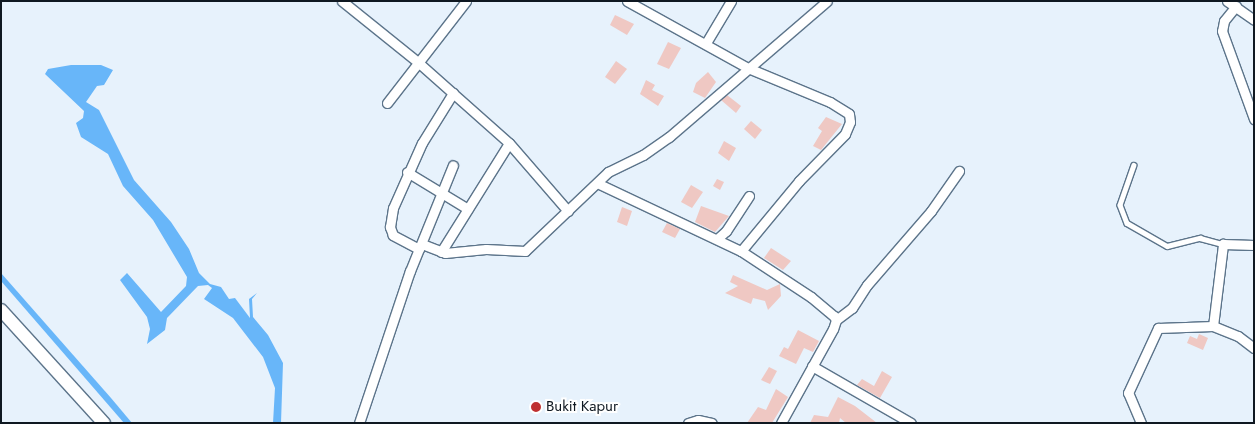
<!DOCTYPE html>
<html>
<head>
<meta charset="utf-8">
<style>
  body { margin:0 }
  #map { position:relative; width:1255px; height:424px; overflow:hidden; background:#e7f2fc; font-family:Jost,sans-serif }
  div>[style] { position:absolute }
  [style*='--x'] { left:calc(var(--x)*1px); top:calc(var(--y)*1px); width:calc(var(--w)*1px); rotate:calc(var(--a)*1deg) }
  .water>* { inset:0; background:#68b6f9 }
  .building>* { inset:0; background:#efc8c3 }
  .roads { filter:drop-shadow(1px 0 #5c748a) drop-shadow(-1px 0 #5c748a) drop-shadow(0 1px #5c748a) drop-shadow(0 -1px #5c748a) }
  .lane>* { height:4.5px; margin:-2.25px; padding:0 2.25px; transform-origin:2.25px; border-radius:2.25px; background:#fff }
  .street>* { height:9px; margin:-4.5px; padding:0 4.5px; transform-origin:4.5px; border-radius:4.5px; background:#fff }
  .secondary>* { height:12px; margin:-6px; padding:0 6px; transform-origin:6px; border-radius:6px; background:#fff }
  .dots>* { width:14px; height:14px; translate:-50% -50%; box-sizing:border-box; border:2px solid #fff; border-radius:50% }
  span { translate:-50% -50%; white-space:nowrap; text-align:center; line-height:1.15; -webkit-text-stroke:4px #fff; paint-order:stroke }
  .poi-label { font-size:15px; color:#0f1821 }
  .left { translate:0 -50%; text-align:left }
  .frame { position:absolute; inset:0; border:2px solid #0f1821; pointer-events:none }
</style>
</head>
<body>
<div id="map">
  <div class="water">
    <i style="clip-path:polygon(71px 65px,101px 65px,113px 70px,104px 85px,97px 86px,86px 102px,99px 110px,134px 180px,171px 222px,189px 249px,199px 273px,210px 284px,221px 287px,229px 299px,235px 298px,250px 318px,249px 299px,257px 293px,252px 299px,253px 317px,268px 335px,283px 363px,281px 423px,273px 423px,275px 388px,263px 357px,233px 318px,204px 299px,212px 288px,208px 285px,198px 286px,167px 318px,165px 330px,147px 344px,150px 329px,147px 317px,120px 280px,127px 273px,161px 312px,186px 286px,187px 277px,153px 220px,123px 186px,108px 154px,81px 137px,76px 123px,83px 118px,84px 111px,45px 74px,48px 69px)"></i>
    <i style="clip-path:polygon(1px 273px,111px 398px,132px 423px,124px 423px,1px 281px)"></i>
  </div>
  <div class="building">
    <i style="clip-path:polygon(615px 15px,634px 24px,627px 35px,610px 25px)"></i>
    <i style="clip-path:polygon(668px 42px,681px 48px,669px 69px,657px 64px)"></i>
    <i style="clip-path:polygon(616px 61px,627px 69px,615px 84px,605px 77px)"></i>
    <i style="clip-path:polygon(708px 72px,716px 82px,705px 98px,693px 92px,696px 83px)"></i>
    <i style="clip-path:polygon(646px 80px,655px 85px,652px 90px,664px 96px,658px 106px,640px 94px)"></i>
    <i style="clip-path:polygon(727px 95px,741px 106px,736px 113px,721px 100px)"></i>
    <i style="clip-path:polygon(826px 117px,842px 124px,821px 150px,813px 146px,822px 131px,818px 128px)"></i>
    <i style="clip-path:polygon(751px 121px,762px 130px,755px 139px,744px 129px)"></i>
    <i style="clip-path:polygon(724px 141px,736px 148px,729px 161px,718px 153px)"></i>
    <i style="clip-path:polygon(717px 179px,724px 182px,720px 190px,713px 186px)"></i>
    <i style="clip-path:polygon(691px 185px,703px 192px,692px 208px,681px 202px)"></i>
    <i style="clip-path:polygon(701px 206px,729px 216px,715px 232px,695px 222px)"></i>
    <i style="clip-path:polygon(622px 207px,632px 211px,627px 226px,617px 222px)"></i>
    <i style="clip-path:polygon(667px 223px,680px 229px,675px 238px,662px 232px)"></i>
    <i style="clip-path:polygon(771px 248px,791px 261px,783px 270px,764px 258px)"></i>
    <i style="clip-path:polygon(733px 275px,767px 290px,780px 284px,781px 296px,768px 310px,765px 301px,753px 298px,751px 304px,725px 293px,738px 286px,730px 282px)"></i>
    <i style="clip-path:polygon(798px 330px,819px 341px,813px 352px,804px 348px,796px 364px,779px 356px,784px 347px,788px 349px)"></i>
    <i style="clip-path:polygon(1199px 334px,1208px 338px,1203px 350px,1187px 343px,1190px 336px,1197px 339px)"></i>
    <i style="clip-path:polygon(769px 367px,777px 371px,770px 384px,761px 380px)"></i>
    <i style="clip-path:polygon(882px 371px,892px 377px,880px 398px,857px 385px,862px 379px,874px 386px)"></i>
    <i style="clip-path:polygon(776px 389px,788px 397px,772px 423px,747px 423px,758px 407px,766px 410px)"></i>
    <i style="clip-path:polygon(838px 397px,855px 406px,877px 423px,846px 423px,840px 418px,839px 423px,810px 423px,814px 415px,828px 417px)"></i>
  </div>
  <div class="roads">
    <div class="lane">
      <i style="--x:1134;--y:165;--w:42;--a:109.3"></i>
      <i style="--x:1120;--y:205;--w:19;--a:69"></i>
      <i style="--x:1127;--y:223;--w:46;--a:29.9"></i>
      <i style="--x:1167;--y:246;--w:34;--a:-14"></i>
      <i style="--x:1200;--y:238;--w:24;--a:15"></i>
    </div>
    <div class="street">
      <i style="--x:342;--y:1;--w:100;--a:38.9"></i>
      <i style="--x:420;--y:64;--w:119;--a:41.6"></i>
      <i style="--x:509;--y:143;--w:90;--a:49.1"></i>
      <i style="--x:627;--y:1;--w:138;--a:29"></i>
      <i style="--x:748;--y:68;--w:89;--a:22.5"></i>
      <i style="--x:830;--y:102;--w:22;--a:32"></i>
      <i style="--x:849;--y:114;--w:8;--a:83"></i>
      <i style="--x:850;--y:122;--w:13;--a:113"></i>
      <i style="--x:845;--y:134;--w:66;--a:134.4"></i>
      <i style="--x:799;--y:181;--w:91;--a:129.6"></i>
      <i style="--x:1227;--y:1;--w:33;--a:35"></i>
      <i style="--x:1236;--y:6;--w:19;--a:129"></i>
      <i style="--x:1224;--y:21;--w:10;--a:101"></i>
      <i style="--x:1222;--y:31;--w:94;--a:70"></i>
      <i style="--x:706;--y:43;--w:49;--a:-59.2"></i>
      <i style="--x:387;--y:103;--w:129;--a:-52.2"></i>
      <i style="--x:407;--y:172;--w:71;--a:31.2"></i>
      <i style="--x:597;--y:183;--w:159;--a:25.3"></i>
      <i style="--x:741;--y:251;--w:84;--a:33.3"></i>
      <i style="--x:811;--y:297;--w:30;--a:40"></i>
      <i style="--x:834;--y:316;--w:4;--a:63"></i>
      <i style="--x:836;--y:320;--w:9;--a:108"></i>
      <i style="--x:833;--y:329;--w:107;--a:119"></i>
      <i style="--x:717;--y:239;--w:12;--a:-42"></i>
      <i style="--x:726;--y:231;--w:42;--a:-56.7"></i>
      <i style="--x:422;--y:244;--w:25;--a:21"></i>
      <i style="--x:445;--y:253;--w:41;--a:-5.6"></i>
      <i style="--x:486;--y:249;--w:39;--a:3"></i>
      <i style="--x:525;--y:251;--w:115;--a:-43.6"></i>
      <i style="--x:608;--y:172;--w:39;--a:-26"></i>
      <i style="--x:643;--y:155;--w:32;--a:-35"></i>
      <i style="--x:669;--y:137;--w:208;--a:-40.7"></i>
      <i style="--x:419;--y:249;--w:30;--a:-152"></i>
      <i style="--x:393;--y:235;--w:9;--a:-111"></i>
      <i style="--x:390;--y:227;--w:19;--a:-81"></i>
      <i style="--x:393;--y:208;--w:71;--a:-66"></i>
      <i style="--x:422;--y:143;--w:59;--a:-58.2"></i>
      <i style="--x:441;--y:252;--w:128;--a:-58"></i>
      <i style="--x:836;--y:320;--w:20;--a:-37"></i>
      <i style="--x:852;--y:308;--w:27;--a:-57"></i>
      <i style="--x:867;--y:285;--w:98;--a:-49.1"></i>
      <i style="--x:931;--y:211;--w:49;--a:-55"></i>
      <i style="--x:1213;--y:326;--w:83;--a:-83"></i>
      <i style="--x:1223;--y:244;--w:31;--a:2"></i>
      <i style="--x:812;--y:366;--w:114;--a:29.9"></i>
      <i style="--x:359;--y:423;--w:160;--a:-71.5"></i>
      <i style="--x:410;--y:271;--w:114;--a:-67.9"></i>
      <i style="--x:688;--y:423;--w:10;--a:-17"></i>
      <i style="--x:698;--y:420;--w:14;--a:12"></i>
      <i style="--x:1141;--y:423;--w:33;--a:-113"></i>
      <i style="--x:1128;--y:393;--w:72;--a:-65.2"></i>
      <i style="--x:1158;--y:328;--w:55;--a:-2.1"></i>
      <i style="--x:1213;--y:326;--w:27;--a:22"></i>
      <i style="--x:1238;--y:336;--w:20;--a:37"></i>
    </div>
    <div class="secondary">
      <i style="--x:1;--y:310;--w:153;--a:47.7"></i>
    </div>
  </div>
  <div class="dots">
    <i style="left:536px;top:407px;background:#bf3030"></i>
  </div>
  <div class="poi-label">
    <span class="left" style="left:546px;top:407px">Bukit Kapur</span>
  </div>
  <div class="frame"></div>
</div>
</body>
</html>
